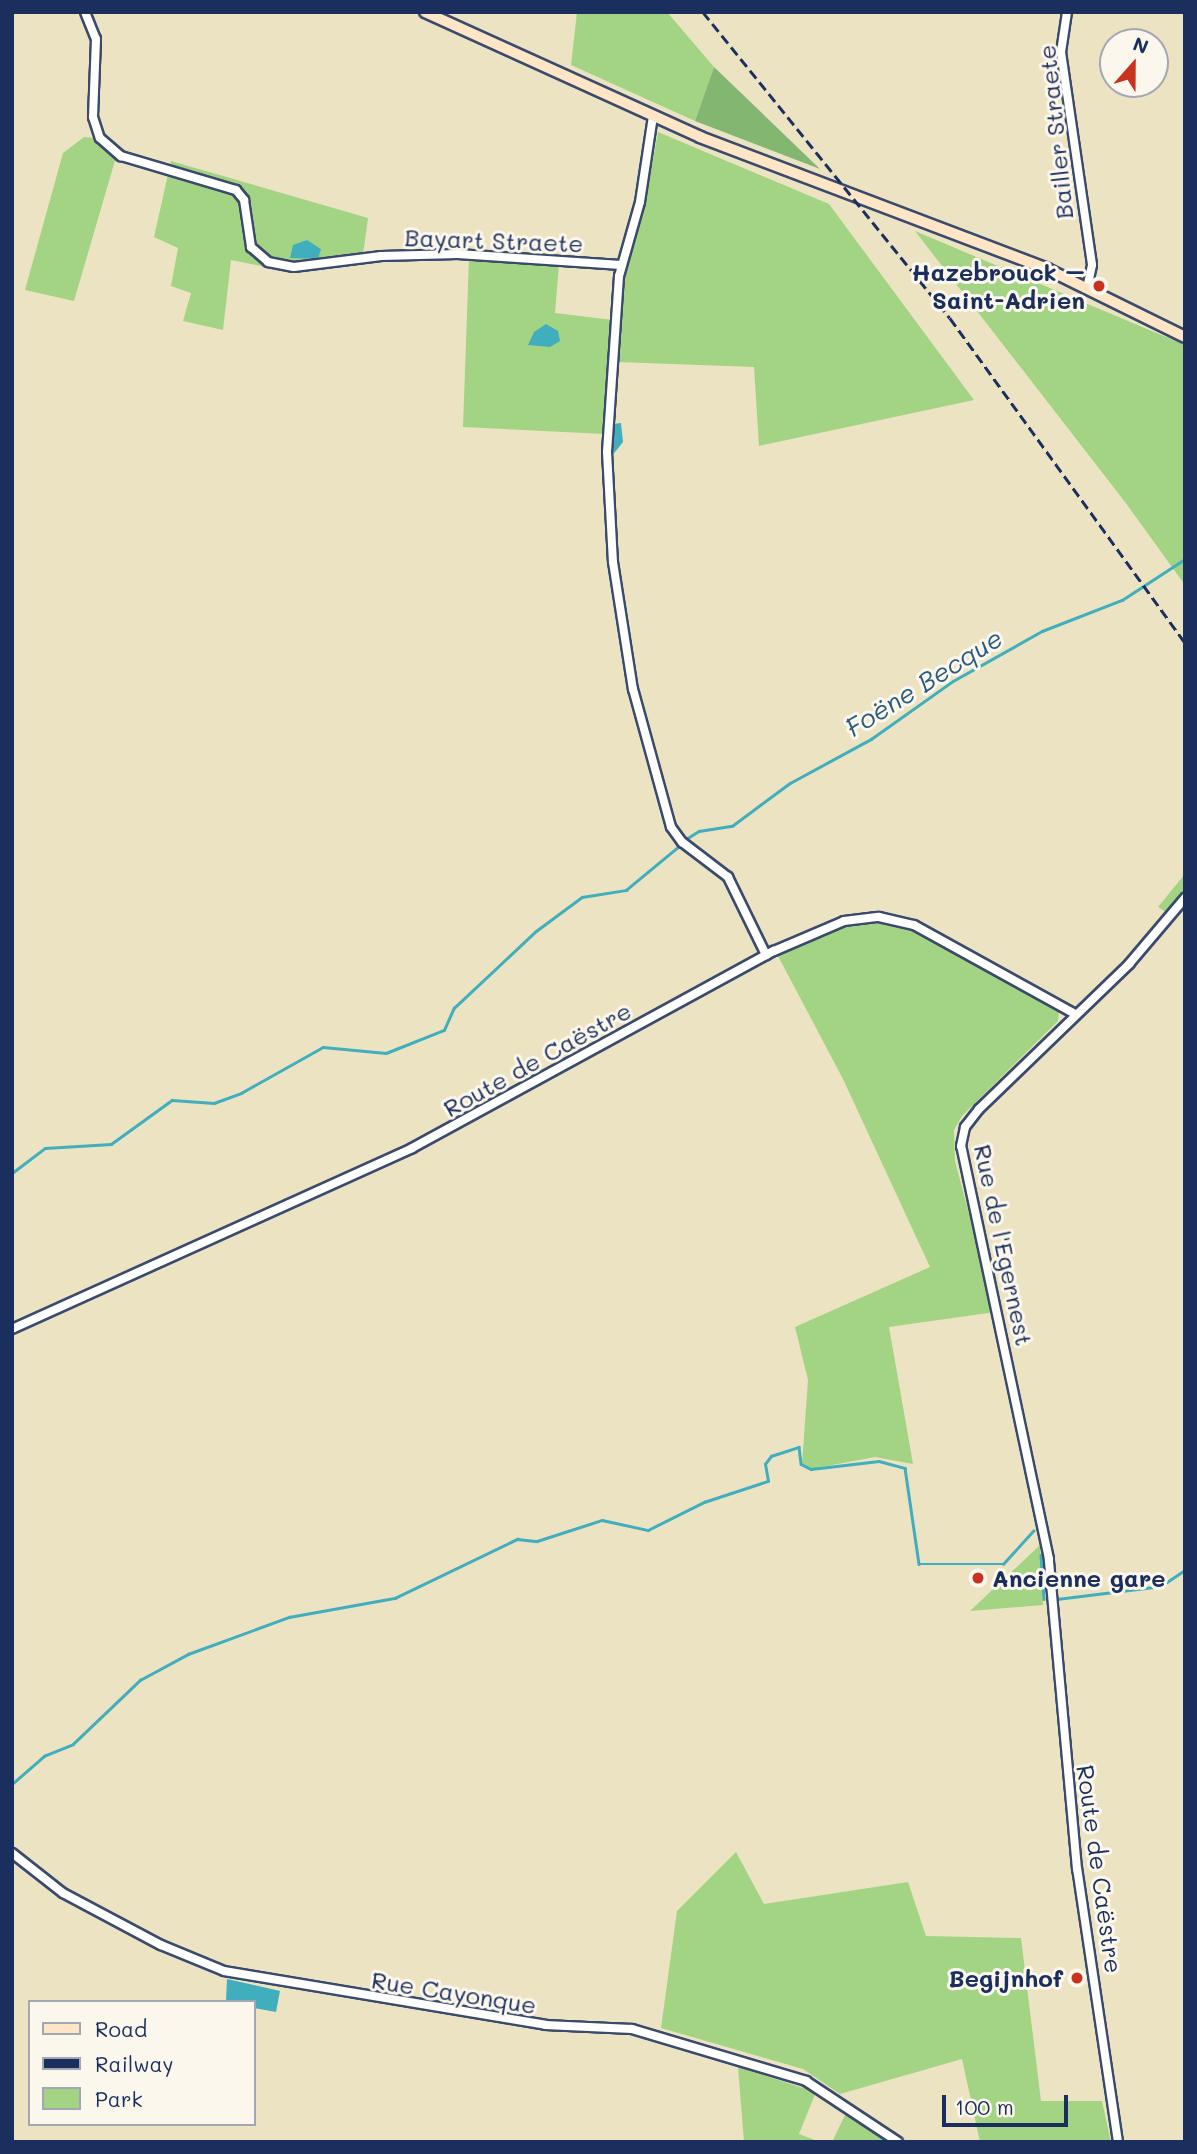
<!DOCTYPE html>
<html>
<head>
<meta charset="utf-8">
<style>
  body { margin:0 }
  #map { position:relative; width:1197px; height:2154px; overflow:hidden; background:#ece3c3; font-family:Mali,sans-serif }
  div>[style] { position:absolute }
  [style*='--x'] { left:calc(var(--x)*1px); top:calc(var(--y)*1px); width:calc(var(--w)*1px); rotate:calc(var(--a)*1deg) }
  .green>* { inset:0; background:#a3d483 }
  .forest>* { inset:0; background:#82b671 }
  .water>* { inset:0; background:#41aebe }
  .stream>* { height:2.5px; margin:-1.25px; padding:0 1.25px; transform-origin:1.25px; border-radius:1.25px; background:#41aebe }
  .roads { filter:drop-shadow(2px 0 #3a4a6d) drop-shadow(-2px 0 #3a4a6d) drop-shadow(0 2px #3a4a6d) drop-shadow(0 -2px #3a4a6d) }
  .street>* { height:8px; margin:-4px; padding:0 4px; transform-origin:4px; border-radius:4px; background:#fff }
  .secondary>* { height:10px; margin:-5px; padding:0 5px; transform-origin:5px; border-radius:5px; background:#fde5c5 }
  .rail>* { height:2.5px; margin-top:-1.25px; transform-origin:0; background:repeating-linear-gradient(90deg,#1b2f5e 0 10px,transparent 0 15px) }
  .dots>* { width:19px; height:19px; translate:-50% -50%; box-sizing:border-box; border:4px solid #fbf7ec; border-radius:50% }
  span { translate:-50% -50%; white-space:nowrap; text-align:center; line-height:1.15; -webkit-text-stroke:6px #fbf7ec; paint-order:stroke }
  .street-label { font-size:24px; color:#1b2f5e }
  .poi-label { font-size:24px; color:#1b2f5e; font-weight:700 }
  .right { translate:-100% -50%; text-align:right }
  .left { translate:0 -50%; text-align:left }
  .water-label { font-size:26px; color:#285b80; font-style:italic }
  .frame { position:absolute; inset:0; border:14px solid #1b2f5e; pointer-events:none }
  .legend { position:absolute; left:28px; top:2000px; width:228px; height:126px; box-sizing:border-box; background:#fbf7ec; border:2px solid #a1a7b3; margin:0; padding:9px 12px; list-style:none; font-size:21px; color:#1b2f5e }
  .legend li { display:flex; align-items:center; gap:14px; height:35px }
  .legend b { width:35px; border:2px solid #a1a7b3 }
  .north { position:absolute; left:1099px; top:28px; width:70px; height:70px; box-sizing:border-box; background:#fbf7ec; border:2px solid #a1a7b3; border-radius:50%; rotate:21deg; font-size:19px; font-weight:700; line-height:28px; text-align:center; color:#1b2f5e }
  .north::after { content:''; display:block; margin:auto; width:24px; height:32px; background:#c8321e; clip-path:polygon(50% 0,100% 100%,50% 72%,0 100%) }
  .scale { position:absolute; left:942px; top:2095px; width:126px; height:32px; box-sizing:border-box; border:4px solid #1b2f5e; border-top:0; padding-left:9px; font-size:21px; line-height:24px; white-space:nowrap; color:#1b2f5e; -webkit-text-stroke:5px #fbf7ec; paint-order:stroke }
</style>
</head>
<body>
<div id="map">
  <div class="green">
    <i style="clip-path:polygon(577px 12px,667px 12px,714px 67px,695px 121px,571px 65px)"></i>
    <i style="clip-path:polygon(658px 132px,829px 204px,974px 400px,759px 446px,754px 367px,617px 362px,626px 265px,643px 213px)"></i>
    <i style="clip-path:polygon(84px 137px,95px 138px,116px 157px,74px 301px,25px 290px,63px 153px)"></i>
    <i style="clip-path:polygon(171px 161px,368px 218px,363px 255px,286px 266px,286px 271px,231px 260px,223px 330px,183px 321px,191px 293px,171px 286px,178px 248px,154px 237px)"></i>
    <i style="clip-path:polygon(915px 231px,1185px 345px,1185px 585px,1125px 502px)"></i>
    <i style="clip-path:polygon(469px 257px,559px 264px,555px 313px,613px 320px,604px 434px,463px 427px)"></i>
    <i style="clip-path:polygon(1185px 874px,1185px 892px,1166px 912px,1158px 907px)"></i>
    <i style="clip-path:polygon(873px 922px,918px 932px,1059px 1011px,1058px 1021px,962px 1116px,954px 1130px,955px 1161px,995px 1312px,889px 1327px,913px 1464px,875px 1457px,811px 1469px,802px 1464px,808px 1380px,795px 1327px,930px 1267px,843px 1079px,778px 956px,839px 927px)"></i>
    <i style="clip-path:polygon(1040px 1545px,1043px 1605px,970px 1611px)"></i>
    <i style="clip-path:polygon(736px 1852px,764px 1904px,908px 1882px,926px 1936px,1021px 1938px,1041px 2101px,1102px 2101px,1111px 2142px,980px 2142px,962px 2059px,840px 2094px,803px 2069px,661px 2028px,677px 1911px)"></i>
    <i style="clip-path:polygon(738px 2067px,816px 2092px,799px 2134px,820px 2142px,744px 2142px)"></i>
    <i style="clip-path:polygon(847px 2111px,889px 2142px,832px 2142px)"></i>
  </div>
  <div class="forest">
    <i style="clip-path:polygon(714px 67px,820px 169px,695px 121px)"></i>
  </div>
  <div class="water">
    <i style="clip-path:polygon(307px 240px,321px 249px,318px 259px,290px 258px,293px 245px)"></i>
    <i style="clip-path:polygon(546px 324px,558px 331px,560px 341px,550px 347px,528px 345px,534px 332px)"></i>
    <i style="clip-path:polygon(621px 423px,623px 442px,611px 457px,613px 424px)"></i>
    <i style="clip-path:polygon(227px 1979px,280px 1991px,276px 2012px,254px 2008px,254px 2002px,226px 2001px)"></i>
  </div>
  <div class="stream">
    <i style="--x:686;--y:839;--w:15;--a:-32"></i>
    <i style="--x:699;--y:831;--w:33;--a:-9"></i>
    <i style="--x:732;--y:826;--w:72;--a:-36.6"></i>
    <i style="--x:790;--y:783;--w:92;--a:-28.5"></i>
    <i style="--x:871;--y:739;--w:100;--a:-35.3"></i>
    <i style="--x:953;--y:681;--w:102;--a:-29.3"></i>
    <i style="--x:1042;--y:631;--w:86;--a:-21.2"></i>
    <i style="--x:1122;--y:600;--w:75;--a:-33.1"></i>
    <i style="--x:12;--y:1173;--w:41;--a:-37.1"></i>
    <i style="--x:45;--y:1148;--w:66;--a:-3.5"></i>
    <i style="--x:111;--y:1144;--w:75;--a:-35.8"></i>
    <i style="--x:172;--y:1100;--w:42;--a:4.1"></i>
    <i style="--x:214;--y:1103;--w:29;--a:-20"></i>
    <i style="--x:241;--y:1093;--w:94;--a:-29.3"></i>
    <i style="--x:323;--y:1047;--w:63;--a:5.4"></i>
    <i style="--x:386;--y:1053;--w:62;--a:-21.6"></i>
    <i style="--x:444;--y:1030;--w:24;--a:-66"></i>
    <i style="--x:454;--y:1008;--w:112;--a:-43.2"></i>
    <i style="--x:536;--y:931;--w:57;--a:-36.5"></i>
    <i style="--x:582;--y:897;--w:45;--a:-9"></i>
    <i style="--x:626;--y:890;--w:69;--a:-39.7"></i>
    <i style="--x:1041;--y:1555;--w:44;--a:86.1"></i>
    <i style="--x:1057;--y:1599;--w:105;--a:-7.1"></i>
    <i style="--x:1161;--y:1586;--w:29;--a:-34"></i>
    <i style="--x:12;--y:1784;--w:43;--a:-41.2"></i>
    <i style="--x:44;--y:1756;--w:31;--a:-22"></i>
    <i style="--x:73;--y:1744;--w:93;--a:-43.7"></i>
    <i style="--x:140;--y:1680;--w:55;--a:-28.4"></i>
    <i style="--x:188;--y:1654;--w:108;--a:-20.1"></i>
    <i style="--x:289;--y:1617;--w:108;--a:-10.2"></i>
    <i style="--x:395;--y:1598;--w:136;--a:-25.8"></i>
    <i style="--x:517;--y:1539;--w:20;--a:6"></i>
    <i style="--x:537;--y:1541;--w:68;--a:-17.9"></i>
    <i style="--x:602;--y:1520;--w:47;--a:12.3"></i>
    <i style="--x:648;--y:1530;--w:63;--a:-26.6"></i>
    <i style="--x:704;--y:1502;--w:67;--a:-18.2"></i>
    <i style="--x:768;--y:1481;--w:17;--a:-100"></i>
    <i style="--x:765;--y:1464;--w:10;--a:-53"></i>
    <i style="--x:771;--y:1456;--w:29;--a:-18"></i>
    <i style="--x:799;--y:1447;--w:17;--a:83"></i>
    <i style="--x:801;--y:1464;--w:11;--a:27"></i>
    <i style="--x:811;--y:1469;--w:68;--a:-6.7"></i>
    <i style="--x:879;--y:1461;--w:27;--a:15"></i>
    <i style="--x:905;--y:1468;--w:97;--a:81.7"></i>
    <i style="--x:919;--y:1564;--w:84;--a:0"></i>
    <i style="--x:1003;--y:1564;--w:45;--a:-47.7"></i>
  </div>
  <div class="roads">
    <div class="street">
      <i style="--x:85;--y:12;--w:29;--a:68"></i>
      <i style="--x:96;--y:39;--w:78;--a:92.2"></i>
      <i style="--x:93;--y:117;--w:22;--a:72"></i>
      <i style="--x:100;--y:138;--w:28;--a:41"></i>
      <i style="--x:121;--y:156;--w:120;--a:16.5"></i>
      <i style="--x:236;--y:190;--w:13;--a:51"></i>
      <i style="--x:244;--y:200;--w:48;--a:81.5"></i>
      <i style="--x:251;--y:247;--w:23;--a:41"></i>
      <i style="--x:268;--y:262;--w:26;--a:11"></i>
      <i style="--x:294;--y:267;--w:88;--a:-7.2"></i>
      <i style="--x:381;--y:256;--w:77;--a:-1.5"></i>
      <i style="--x:458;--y:254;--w:163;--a:3.9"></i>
      <i style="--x:1067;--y:12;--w:40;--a:98.5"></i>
      <i style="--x:1061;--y:52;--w:215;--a:81.7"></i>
      <i style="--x:1092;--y:265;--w:24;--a:102"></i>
      <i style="--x:653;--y:116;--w:87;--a:98.6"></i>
      <i style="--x:640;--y:202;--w:77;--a:105.8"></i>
      <i style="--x:619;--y:276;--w:176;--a:93.9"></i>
      <i style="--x:607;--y:452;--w:110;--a:86.9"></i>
      <i style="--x:613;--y:562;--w:129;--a:81.1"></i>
      <i style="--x:633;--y:689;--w:143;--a:74.6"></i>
      <i style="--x:671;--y:827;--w:19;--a:54"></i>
      <i style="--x:682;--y:842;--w:58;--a:37.3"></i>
      <i style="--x:728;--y:877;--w:87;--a:64"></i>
      <i style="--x:12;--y:1329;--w:439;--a:-24.3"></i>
      <i style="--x:412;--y:1148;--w:412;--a:-28.6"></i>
      <i style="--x:774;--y:951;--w:76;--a:-23.2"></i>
      <i style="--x:844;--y:921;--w:35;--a:-7"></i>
      <i style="--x:879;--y:917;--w:36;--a:13"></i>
      <i style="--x:914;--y:925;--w:184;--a:28.9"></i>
      <i style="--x:12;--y:1853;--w:65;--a:38.1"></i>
      <i style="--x:63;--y:1893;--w:111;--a:28"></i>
      <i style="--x:161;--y:1945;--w:68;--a:22.4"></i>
      <i style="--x:224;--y:1971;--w:326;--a:9.5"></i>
      <i style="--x:545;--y:2025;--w:87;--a:2.6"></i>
      <i style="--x:632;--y:2029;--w:182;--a:16.6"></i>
      <i style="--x:806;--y:2081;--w:110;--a:33.5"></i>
      <i style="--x:1118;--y:2142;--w:276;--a:-98.5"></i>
      <i style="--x:1077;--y:1869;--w:311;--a:-95.2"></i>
      <i style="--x:1049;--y:1559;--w:422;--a:-102"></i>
      <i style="--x:961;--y:1146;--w:19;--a:-78"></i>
      <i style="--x:965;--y:1127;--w:23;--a:-52"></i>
      <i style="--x:979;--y:1109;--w:209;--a:-44"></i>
      <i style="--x:1129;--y:964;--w:87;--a:-49.7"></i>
    </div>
    <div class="secondary">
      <i style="--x:425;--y:12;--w:302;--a:24.4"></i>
      <i style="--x:700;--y:137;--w:371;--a:20.8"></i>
      <i style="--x:1047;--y:269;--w:154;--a:26.2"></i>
    </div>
  </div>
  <div class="rail">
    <i style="--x:703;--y:12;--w:393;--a:51.1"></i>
    <i style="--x:950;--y:318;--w:401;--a:54.1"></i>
  </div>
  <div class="dots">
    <i style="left:1099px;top:286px;background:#c8321e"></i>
    <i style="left:978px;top:1578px;background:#c8321e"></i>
    <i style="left:1077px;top:1978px;background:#c8321e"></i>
  </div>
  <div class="street-label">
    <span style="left:1055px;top:132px;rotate:-96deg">Bailler Straete</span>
    <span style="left:494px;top:240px;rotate:2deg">Bayart Straete</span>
    <span style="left:537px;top:1059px;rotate:-29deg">Route de Caëstre</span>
    <span style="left:1004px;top:1245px;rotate:78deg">Rue de l'Egernest</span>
    <span style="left:1100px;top:1869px;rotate:82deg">Route de Caëstre</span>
    <span style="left:454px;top:1992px;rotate:9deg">Rue Cayonque</span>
  </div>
  <div class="poi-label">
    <span class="right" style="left:1085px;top:286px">Hazebrouck –<br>Saint-Adrien</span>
    <span class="left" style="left:992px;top:1578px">Ancienne gare</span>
    <span class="right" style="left:1063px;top:1978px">Begijnhof</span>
  </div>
  <div class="water-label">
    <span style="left:924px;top:683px;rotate:-32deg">Foëne Becque</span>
  </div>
  <div class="frame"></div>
  <ul class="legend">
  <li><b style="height:9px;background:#fde5c5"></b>Road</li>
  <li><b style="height:9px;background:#1b2f5e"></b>Railway</li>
  <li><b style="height:19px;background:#a3d483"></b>Park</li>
  </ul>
  <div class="north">N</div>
  <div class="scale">100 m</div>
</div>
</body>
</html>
